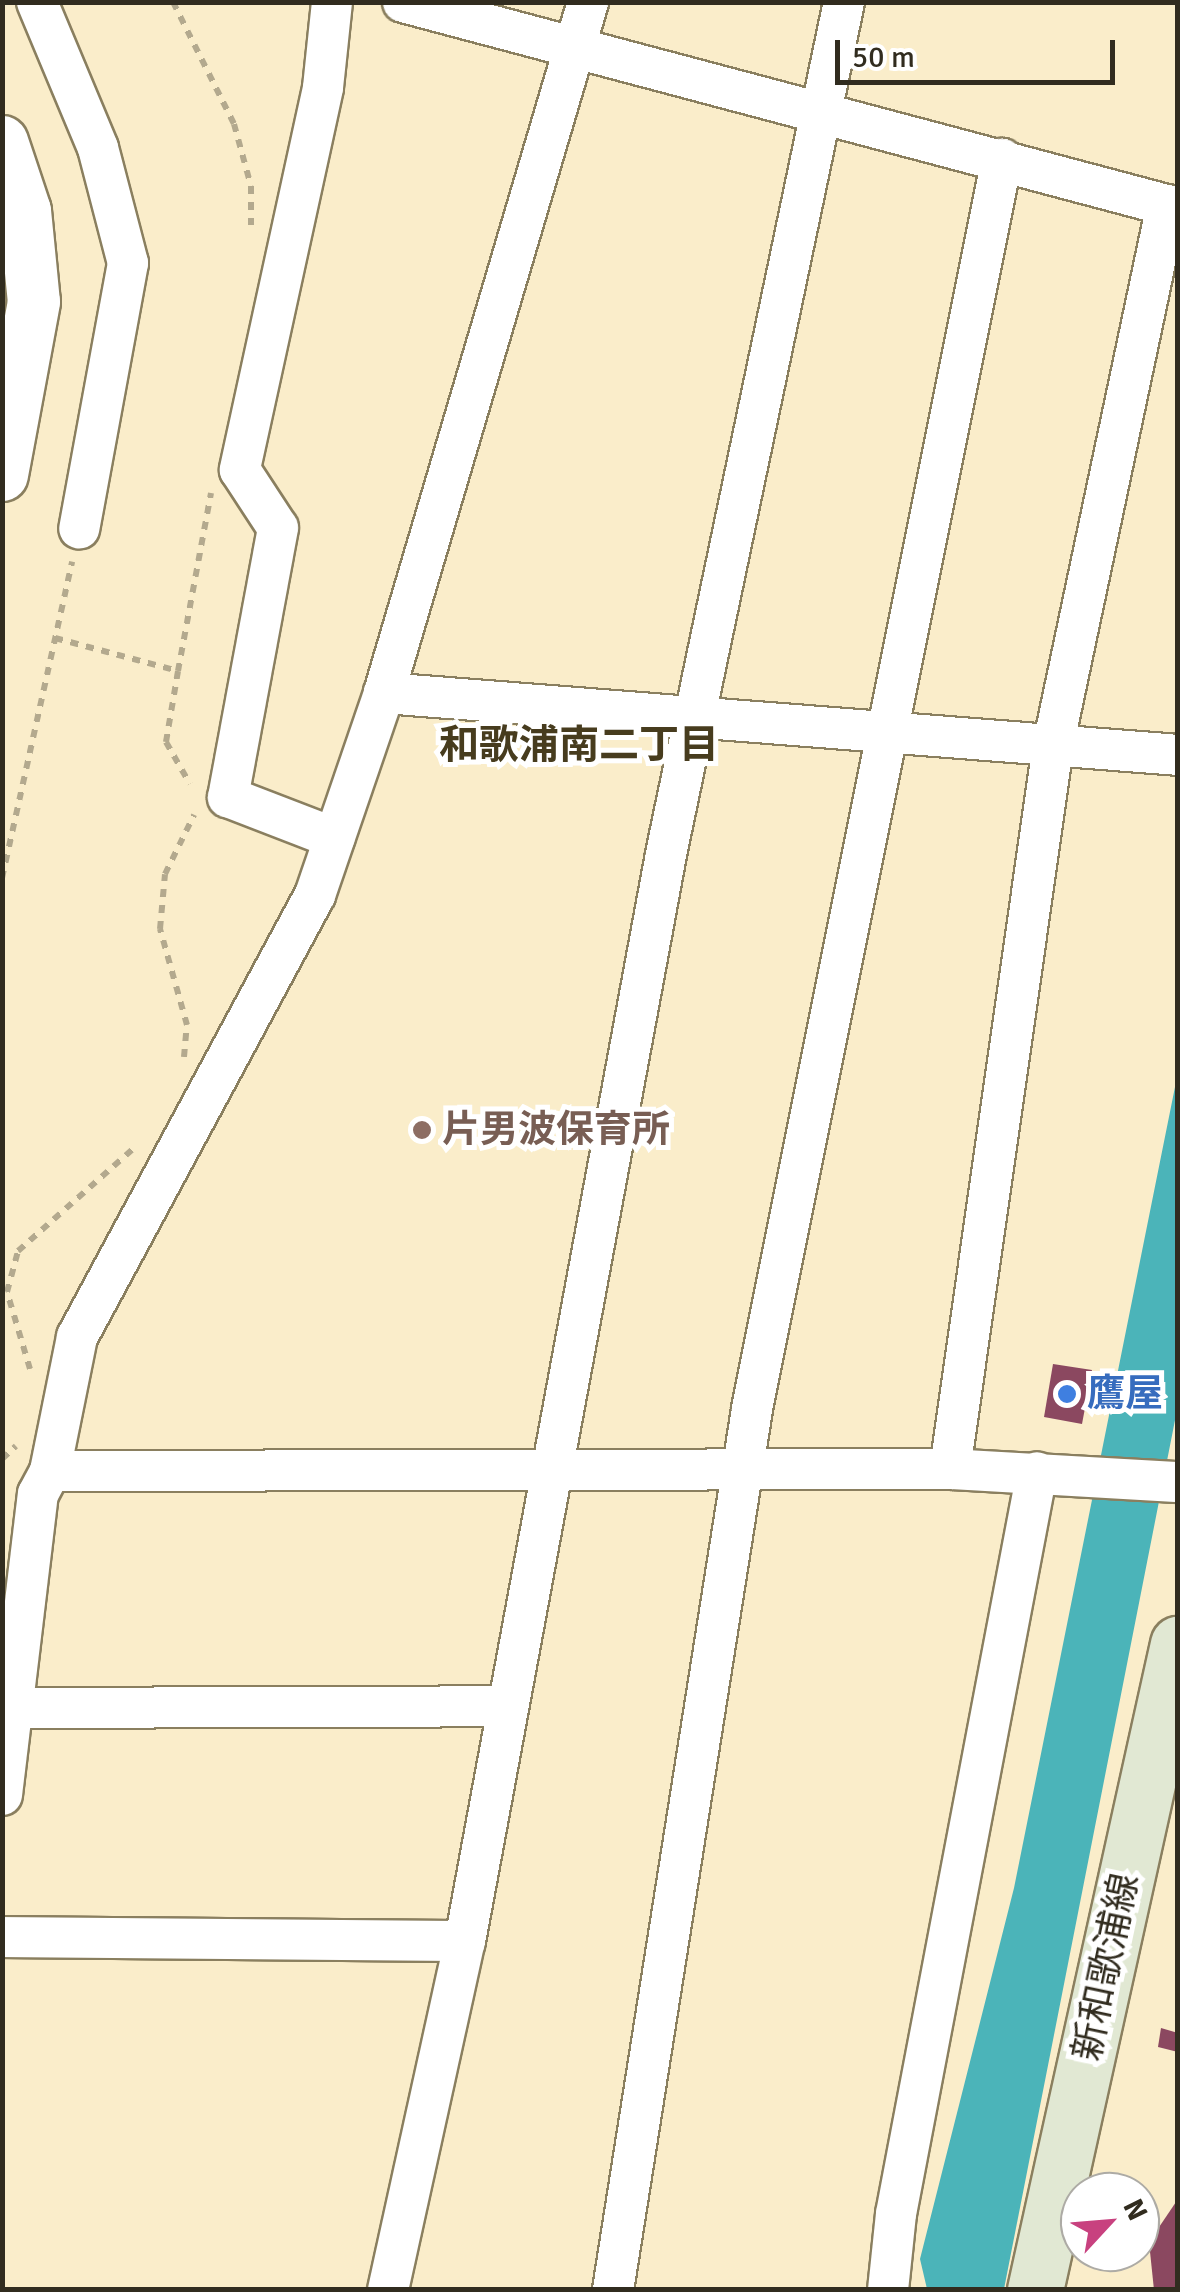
<!DOCTYPE html>
<html>
<head>
<meta charset="utf-8">
<style>
  body { margin:0 }
  #map { position:relative; width:1180px; height:2292px; overflow:hidden; background:#faedca; font-family:Signika,"Noto Sans JP",sans-serif }
  div>[style] { position:absolute }
  [style*='--x'] { left:calc(var(--x)*1px); top:calc(var(--y)*1px); width:calc(var(--w)*1px); rotate:calc(var(--a)*1deg) }
  .water>* { inset:0; background:#4bb4b9 }
  .building>* { inset:0; background:#8b4860 }
  .path>* { height:6px; margin-top:-3px; transform-origin:0; background:repeating-linear-gradient(90deg,#b3a98e 0 8px,transparent 0 16px) }
  .roads { filter:drop-shadow(2px 0 #8a7f5f) drop-shadow(-2px 0 #8a7f5f) drop-shadow(0 2px #8a7f5f) drop-shadow(0 -2px #8a7f5f) }
  .minor>* { height:40px; margin:-20px; padding:0 20px; transform-origin:20px; border-radius:20px; background:#fff }
  .tertiary>* { height:52px; margin:-26px; padding:0 26px; transform-origin:26px; border-radius:26px; background:#fff }
  .secondary>* { height:55px; margin:-27.5px; padding:0 27.5px; transform-origin:27.5px; border-radius:27.5px; background:#e1e8d3 }
  .dots>* { width:28px; height:28px; translate:-50% -50%; box-sizing:border-box; border:5px solid #fff; border-radius:50% }
  span { translate:-50% -50%; white-space:nowrap; text-align:center; line-height:1.15; -webkit-text-stroke:10px #fff; paint-order:stroke }
  .education-label { font-size:38px; color:#785e54; font-weight:700 }
  .left { translate:0 -50%; text-align:left }
  .shop-label { font-size:38px; color:#366cbe; font-weight:700 }
  .street-label { font-size:38px; color:#312c1f }
  .neighbourhood-label { font-size:40px; color:#473c1e; font-weight:700 }
  .frame { position:absolute; inset:0; border:5px solid #312c1f; pointer-events:none }
  .north { position:absolute; left:1060px; top:2172px; width:100px; height:100px; box-sizing:border-box; background:#fff; border:2px solid #adaba5; border-radius:50%; rotate:64deg; font-size:28px; font-weight:700; line-height:40px; text-align:center; color:#312c1f }
  .north::after { content:''; display:block; margin:auto; width:35px; height:45px; background:#c8417f; clip-path:polygon(50% 0,100% 100%,50% 72%,0 100%) }
  .scale { position:absolute; left:835px; top:40px; width:280px; height:45px; box-sizing:border-box; border:5px solid #312c1f; border-top:0; padding-left:12px; font-size:30px; line-height:35px; white-space:nowrap; color:#312c1f; -webkit-text-stroke:8px #fff; paint-order:stroke }
</style>
</head>
<body>
<div id="map">
  <div class="water">
    <i style="clip-path:polygon(1177px 1077px,1177px 1410px,1004px 2289px,927px 2289px,920px 2259px,1014px 1888px)"></i>
  </div>
  <div class="building">
    <i style="clip-path:polygon(1053px 1364px,1092px 1370px,1082px 1424px,1044px 1417px)"></i>
    <i style="clip-path:polygon(1161px 2028px,1178px 2033px,1178px 2052px,1158px 2047px)"></i>
    <i style="clip-path:polygon(1178px 2199px,1178px 2290px,1154px 2290px,1149px 2242px)"></i>
  </div>
  <div class="path">
    <i style="--x:173;--y:2;--w:136;--a:63.4"></i>
    <i style="--x:234;--y:124;--w:64;--a:74.7"></i>
    <i style="--x:251;--y:186;--w:39;--a:90"></i>
    <i style="--x:55;--y:638;--w:127;--a:15"></i>
    <i style="--x:178;--y:671;--w:72;--a:99.6"></i>
    <i style="--x:166;--y:742;--w:48;--a:60.3"></i>
    <i style="--x:178;--y:671;--w:181;--a:-79.5"></i>
    <i style="--x:2;--y:878;--w:324;--a:-77.5"></i>
    <i style="--x:184;--y:1057;--w:32;--a:-85"></i>
    <i style="--x:187;--y:1025;--w:100;--a:-105.7"></i>
    <i style="--x:160;--y:929;--w:55;--a:-84.8"></i>
    <i style="--x:165;--y:874;--w:66;--a:-63.8"></i>
    <i style="--x:30;--y:1369;--w:80;--a:-106.6"></i>
    <i style="--x:7;--y:1292;--w:42;--a:-75"></i>
    <i style="--x:18;--y:1251;--w:154;--a:-41.6"></i>
    <i style="--x:2;--y:1459;--w:19;--a:-43"></i>
  </div>
  <div class="roads">
    <div class="minor">
      <i style="--x:37;--y:2;--w:158;--a:67.3"></i>
      <i style="--x:98;--y:148;--w:119;--a:75.4"></i>
      <i style="--x:128;--y:263;--w:270;--a:100.4"></i>
      <i style="--x:332;--y:2;--w:86;--a:96"></i>
      <i style="--x:323;--y:88;--w:391;--a:102.3"></i>
      <i style="--x:240;--y:470;--w:69;--a:56.8"></i>
      <i style="--x:278;--y:528;--w:274;--a:100.5"></i>
      <i style="--x:228;--y:797;--w:114;--a:21.1"></i>
      <i style="--x:403;--y:2;--w:802;--a:14.89"></i>
      <i style="--x:384;--y:693;--w:796;--a:4.46"></i>
      <i style="--x:950;--y:1469;--w:730;--a:-81.89"></i>
      <i style="--x:1053;--y:746;--w:553;--a:-78.1"></i>
      <i style="--x:50;--y:1471;--w:900;--a:-0.13"></i>
      <i style="--x:950;--y:1469;--w:228;--a:3.3"></i>
      <i style="--x:12;--y:1708;--w:492;--a:-0.2"></i>
      <i style="--x:2;--y:1795;--w:303;--a:-83.2"></i>
      <i style="--x:38;--y:1494;--w:26;--a:-62"></i>
      <i style="--x:50;--y:1471;--w:137;--a:-78.6"></i>
      <i style="--x:77;--y:1337;--w:502;--a:-61.7"></i>
      <i style="--x:315;--y:895;--w:213;--a:-71.1"></i>
      <i style="--x:384;--y:693;--w:720;--a:-73.55"></i>
      <i style="--x:2;--y:1937;--w:463;--a:0.5"></i>
      <i style="--x:388;--y:2290;--w:357;--a:-77.6"></i>
      <i style="--x:465;--y:1941;--w:1105;--a:-79.52"></i>
      <i style="--x:666;--y:854;--w:870;--a:-78.2"></i>
      <i style="--x:613;--y:2290;--w:892;--a:-81.03"></i>
      <i style="--x:752;--y:1409;--w:1275;--a:-78.69"></i>
      <i style="--x:888;--y:2290;--w:76;--a:-84"></i>
      <i style="--x:896;--y:2214;--w:755;--a:-79.24"></i>
    </div>
    <div class="tertiary">
      <i style="--x:2;--y:142;--w:73;--a:71.6"></i>
      <i style="--x:25;--y:211;--w:91;--a:84.4"></i>
      <i style="--x:34;--y:302;--w:176;--a:100.5"></i>
    </div>
    <div class="secondary">
      <i style="--x:1035;--y:2290;--w:662;--a:-77.52"></i>
    </div>
  </div>
  <div class="dots">
    <i style="left:422px;top:1130px;background:#8d6e63"></i>
    <i style="left:1067px;top:1394px;background:#3f7fe0"></i>
  </div>
  <div class="education-label">
    <span class="left" style="left:442px;top:1130px">片男波保育所</span>
  </div>
  <div class="shop-label">
    <span class="left" style="left:1087px;top:1394px">鷹屋</span>
  </div>
  <div class="street-label">
    <span style="left:1106px;top:1967px;rotate:-78deg">新和歌浦線</span>
  </div>
  <div class="neighbourhood-label">
    <span style="left:579px;top:745px">和歌浦南二丁目</span>
  </div>
  <div class="frame"></div>
  <div class="north">N</div>
  <div class="scale">50 m</div>
</div>
</body>
</html>
